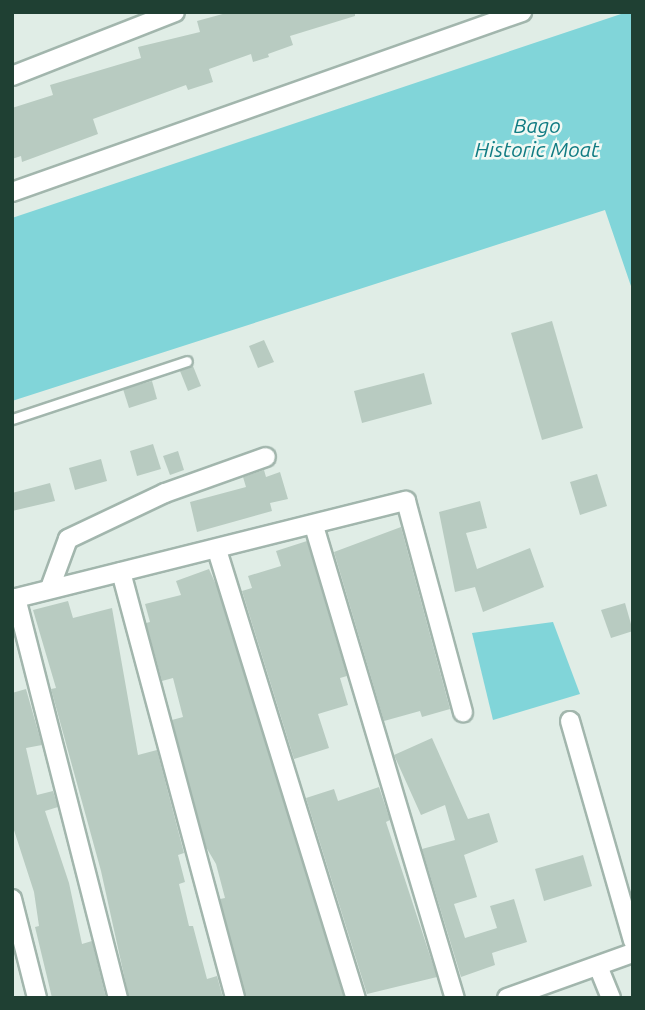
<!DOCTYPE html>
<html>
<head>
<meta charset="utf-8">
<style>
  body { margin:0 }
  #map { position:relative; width:645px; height:1010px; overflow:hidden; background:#e0ede6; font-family:Ubuntu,sans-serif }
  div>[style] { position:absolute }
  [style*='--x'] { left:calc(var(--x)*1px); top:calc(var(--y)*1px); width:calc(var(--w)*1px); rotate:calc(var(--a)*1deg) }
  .water>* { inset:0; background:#81d5d9 }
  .building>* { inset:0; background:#b8cbc1 }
  .roads { filter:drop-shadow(2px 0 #a2b6ad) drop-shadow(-2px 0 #a2b6ad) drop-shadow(0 2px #a2b6ad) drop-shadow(0 -2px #a2b6ad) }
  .service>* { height:9px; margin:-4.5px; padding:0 4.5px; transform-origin:4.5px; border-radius:4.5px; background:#fff }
  .minor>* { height:18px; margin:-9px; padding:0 9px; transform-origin:9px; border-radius:9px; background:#fff }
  span { translate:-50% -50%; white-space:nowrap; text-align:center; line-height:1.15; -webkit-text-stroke:5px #f1f9f4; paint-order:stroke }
  .water-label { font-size:21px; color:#117c83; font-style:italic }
  .frame { position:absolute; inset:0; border:14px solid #1f4033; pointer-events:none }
</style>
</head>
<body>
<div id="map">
  <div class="water">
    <i style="clip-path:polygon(627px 12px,633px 12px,633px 292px,605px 210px,12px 401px,12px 218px)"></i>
    <i style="clip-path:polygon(553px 622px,580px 694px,493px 720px,472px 633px)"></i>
  </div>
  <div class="building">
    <i style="clip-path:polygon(230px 12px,355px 12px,355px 16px,290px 36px,293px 45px,268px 54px,269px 57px,253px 62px,251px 54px,209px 69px,213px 82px,188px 90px,186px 85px,93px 119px,98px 134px,22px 162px,21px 156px,12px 159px,12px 108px,53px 95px,50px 85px,141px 58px,138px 47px,200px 32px,197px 21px)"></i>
    <i style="clip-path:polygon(552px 321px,583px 428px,542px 440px,511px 333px)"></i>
    <i style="clip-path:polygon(264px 340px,274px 362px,258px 368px,249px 346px)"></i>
    <i style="clip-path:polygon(193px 366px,201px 386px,188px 391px,180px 371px)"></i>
    <i style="clip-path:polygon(424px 373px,432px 404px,362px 423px,354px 391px)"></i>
    <i style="clip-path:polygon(152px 381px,157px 399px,129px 408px,123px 389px)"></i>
    <i style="clip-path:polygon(153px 444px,161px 469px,137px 476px,130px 451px)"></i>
    <i style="clip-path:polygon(178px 451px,184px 470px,170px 475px,163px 456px)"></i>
    <i style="clip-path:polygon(101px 459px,107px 481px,75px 490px,69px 468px)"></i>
    <i style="clip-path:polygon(264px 470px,266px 477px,280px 472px,288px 499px,270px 503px,272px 511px,197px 532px,190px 502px,246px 487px,243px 477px)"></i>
    <i style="clip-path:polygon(597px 474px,607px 506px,580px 515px,570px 482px)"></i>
    <i style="clip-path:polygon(50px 483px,55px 501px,12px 511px,12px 493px)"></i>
    <i style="clip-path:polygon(480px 501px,487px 528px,466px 533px,477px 569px,530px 548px,544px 587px,483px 612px,475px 587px,455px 592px,439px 512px)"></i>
    <i style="clip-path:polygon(401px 527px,450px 709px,422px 717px,420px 711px,384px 721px,334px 552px)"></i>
    <i style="clip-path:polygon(307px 541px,347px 676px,340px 678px,348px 705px,318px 714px,329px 748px,294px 759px,242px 591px,252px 588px,248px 576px,281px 566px,276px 551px)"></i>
    <i style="clip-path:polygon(209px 569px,217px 587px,344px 998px,246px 998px,220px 899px,225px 898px,216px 864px,206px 847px,172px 720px,183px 717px,173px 678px,162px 681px,146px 623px,150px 622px,145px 604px,181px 595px,176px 581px)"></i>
    <i style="clip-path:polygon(68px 601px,73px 618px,112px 608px,138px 755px,157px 750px,184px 853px,178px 855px,185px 882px,179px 884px,189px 926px,193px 926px,207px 979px,217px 976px,223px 998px,129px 998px,101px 871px,51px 689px,56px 688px,33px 610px)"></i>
    <i style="clip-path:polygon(625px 603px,633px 631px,611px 638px,601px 610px)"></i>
    <i style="clip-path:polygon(26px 689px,42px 745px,26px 748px,37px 795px,53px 791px,58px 807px,45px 811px,69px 883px,82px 944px,92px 941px,106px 998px,52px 998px,48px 981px,35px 927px,39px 926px,34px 892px,12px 824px,12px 693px)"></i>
    <i style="clip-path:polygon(432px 738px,468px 819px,489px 813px,498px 842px,464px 855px,477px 897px,454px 904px,465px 938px,497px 928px,490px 906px,514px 899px,527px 942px,492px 953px,495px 965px,461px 977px,422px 849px,455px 840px,445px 805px,421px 815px,394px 755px)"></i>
    <i style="clip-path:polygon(379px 787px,390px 820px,386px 822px,437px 977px,367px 994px,306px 798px,334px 789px,338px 801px)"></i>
    <i style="clip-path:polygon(583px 855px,592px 886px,544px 901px,535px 869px)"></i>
  </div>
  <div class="roads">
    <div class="service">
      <i style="--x:12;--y:419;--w:184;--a:-18.3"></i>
    </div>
    <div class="minor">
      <i style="--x:12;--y:76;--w:175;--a:-21.4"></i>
      <i style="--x:12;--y:192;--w:541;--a:-19.44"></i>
      <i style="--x:314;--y:526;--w:493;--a:73.4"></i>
      <i style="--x:217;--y:550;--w:469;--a:72.8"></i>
      <i style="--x:121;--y:572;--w:441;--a:75"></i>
      <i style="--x:50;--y:588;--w:52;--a:-69.8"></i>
      <i style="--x:68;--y:539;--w:107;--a:-25.4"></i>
      <i style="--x:165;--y:493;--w:107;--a:-19.6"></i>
      <i style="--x:16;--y:598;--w:413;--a:75.7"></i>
      <i style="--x:12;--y:599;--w:406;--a:-14"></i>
      <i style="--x:406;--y:501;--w:219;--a:74.9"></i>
      <i style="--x:570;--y:721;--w:229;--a:74"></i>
      <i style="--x:12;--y:899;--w:102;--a:75.8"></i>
      <i style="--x:598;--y:966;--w:35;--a:68"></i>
      <i style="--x:507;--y:998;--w:134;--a:-19.7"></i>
    </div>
  </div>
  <div class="water-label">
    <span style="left:537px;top:137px">Bago<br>Historic Moat</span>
  </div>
  <div class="frame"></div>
</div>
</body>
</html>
